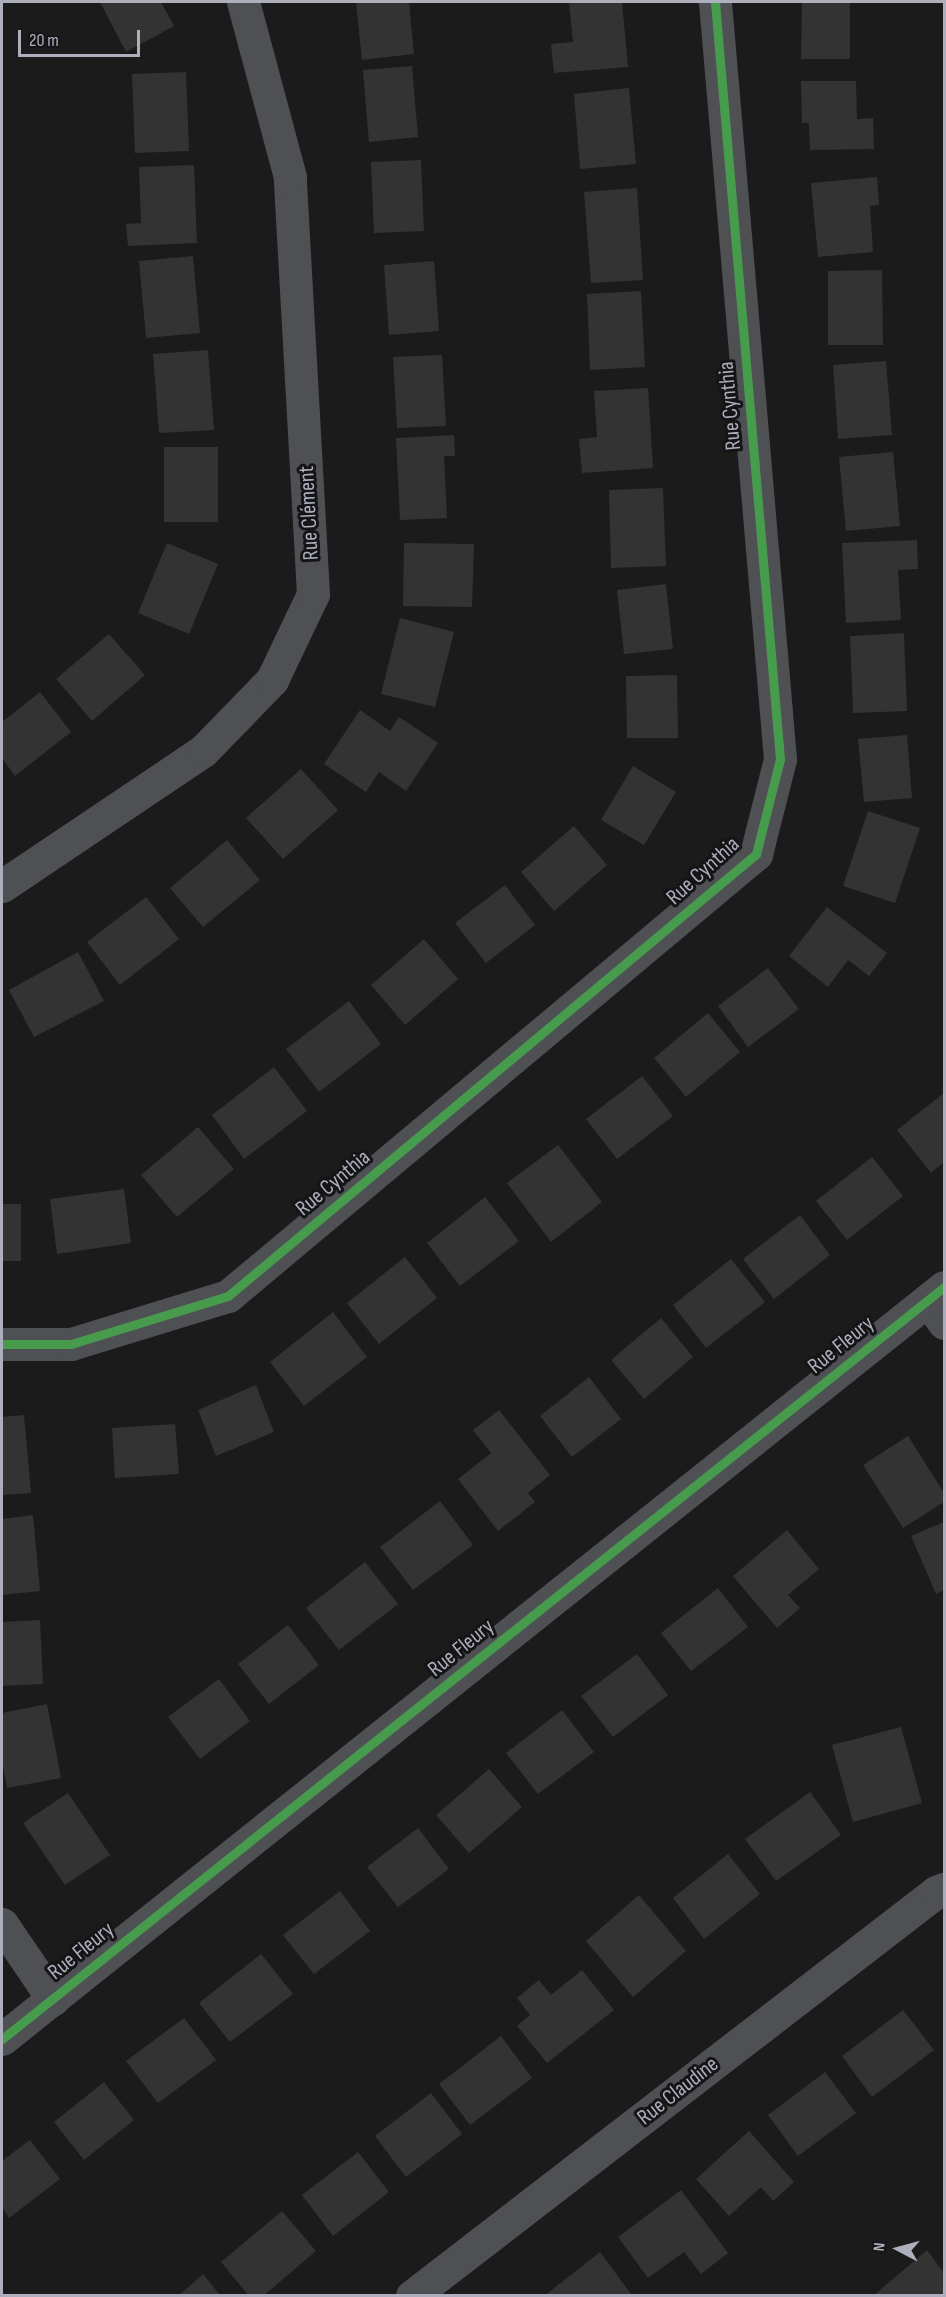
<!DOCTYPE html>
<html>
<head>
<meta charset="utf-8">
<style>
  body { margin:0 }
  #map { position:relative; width:946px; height:2297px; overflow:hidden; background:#1b1b1b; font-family:"Sofia Sans Condensed",sans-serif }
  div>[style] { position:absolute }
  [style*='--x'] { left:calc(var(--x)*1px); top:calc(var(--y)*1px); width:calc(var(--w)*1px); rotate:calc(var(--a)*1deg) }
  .building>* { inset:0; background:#333334 }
  .minor>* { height:33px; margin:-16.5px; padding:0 16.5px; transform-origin:16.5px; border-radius:16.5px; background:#4f5054 }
  .cycleway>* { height:9px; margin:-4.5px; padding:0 4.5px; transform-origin:4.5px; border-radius:4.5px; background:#469c4c }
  span { translate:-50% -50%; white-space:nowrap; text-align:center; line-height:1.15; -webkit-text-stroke:6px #151518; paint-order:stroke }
  .street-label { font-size:22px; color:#adb0bc }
  .frame { position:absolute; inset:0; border:3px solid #adb0bc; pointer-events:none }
  .north { position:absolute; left:868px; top:2219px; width:60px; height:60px; -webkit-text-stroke:4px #151518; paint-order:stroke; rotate:276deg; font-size:16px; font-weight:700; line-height:24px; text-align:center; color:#adb0bc }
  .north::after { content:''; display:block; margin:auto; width:21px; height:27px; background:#adb0bc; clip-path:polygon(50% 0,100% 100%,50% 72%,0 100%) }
  .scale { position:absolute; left:18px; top:30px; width:122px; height:27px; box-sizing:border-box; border:3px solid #adb0bc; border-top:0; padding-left:8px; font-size:18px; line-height:21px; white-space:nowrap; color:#adb0bc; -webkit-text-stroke:4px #151518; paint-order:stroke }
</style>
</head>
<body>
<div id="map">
  <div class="building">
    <i style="clip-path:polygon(100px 2px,161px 2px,174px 26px,126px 52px)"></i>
    <i style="clip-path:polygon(356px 2px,409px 2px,414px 54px,362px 60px)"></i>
    <i style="clip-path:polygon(580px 2px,622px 2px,628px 67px,554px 73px,551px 44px,573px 42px,569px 3px)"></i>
    <i style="clip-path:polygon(802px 2px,850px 2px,850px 59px,801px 59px)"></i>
    <i style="clip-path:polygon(412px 66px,418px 137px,369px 142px,363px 70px)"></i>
    <i style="clip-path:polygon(186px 72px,189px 151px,135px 153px,132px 74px)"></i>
    <i style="clip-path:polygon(801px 81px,856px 81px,857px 119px,873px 118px,874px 149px,810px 150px,809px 123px,802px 123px)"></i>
    <i style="clip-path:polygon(629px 88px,636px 164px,580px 169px,574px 94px)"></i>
    <i style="clip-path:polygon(421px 160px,424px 231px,374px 233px,371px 162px)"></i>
    <i style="clip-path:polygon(194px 165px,197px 243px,128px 246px,126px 224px,141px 223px,139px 167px)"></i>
    <i style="clip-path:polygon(877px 177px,879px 205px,870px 206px,873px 252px,818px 257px,811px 183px)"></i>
    <i style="clip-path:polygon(637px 188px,643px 280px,591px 283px,584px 192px)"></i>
    <i style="clip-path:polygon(193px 256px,200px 333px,146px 338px,139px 261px)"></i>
    <i style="clip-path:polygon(434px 261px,439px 331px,389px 335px,384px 265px)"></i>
    <i style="clip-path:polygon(882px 270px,883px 345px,828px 345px,828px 271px)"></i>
    <i style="clip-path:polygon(641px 291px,645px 367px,590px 370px,587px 294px)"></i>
    <i style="clip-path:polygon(208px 350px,214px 430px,159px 433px,153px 354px)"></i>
    <i style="clip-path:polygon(442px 355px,446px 426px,397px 428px,393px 357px)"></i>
    <i style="clip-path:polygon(886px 361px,892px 435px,838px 439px,833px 365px)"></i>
    <i style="clip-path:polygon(648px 388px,653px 468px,582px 473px,579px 439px,597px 437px,594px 391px)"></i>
    <i style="clip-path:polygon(454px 435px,455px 456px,444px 456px,447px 518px,400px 520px,396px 438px)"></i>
    <i style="clip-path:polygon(164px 447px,218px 447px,218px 522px,164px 522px)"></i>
    <i style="clip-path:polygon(893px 452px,900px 526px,846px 531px,839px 457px)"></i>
    <i style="clip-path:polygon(663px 488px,666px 566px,611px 568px,609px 490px)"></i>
    <i style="clip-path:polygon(917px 540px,918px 569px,898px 570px,901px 620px,846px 623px,842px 543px)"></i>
    <i style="clip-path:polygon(167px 543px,218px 564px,189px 634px,138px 613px)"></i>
    <i style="clip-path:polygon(404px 543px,474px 544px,472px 607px,403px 606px)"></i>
    <i style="clip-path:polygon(666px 584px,673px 649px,624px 654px,617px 590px)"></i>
    <i style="clip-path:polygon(400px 618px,454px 632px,435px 707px,381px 694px)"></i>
    <i style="clip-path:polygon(904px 633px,907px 711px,853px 713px,850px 636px)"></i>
    <i style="clip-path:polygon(109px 634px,145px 675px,92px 721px,56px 679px)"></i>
    <i style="clip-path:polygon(677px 675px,678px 738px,627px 738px,626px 676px)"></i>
    <i style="clip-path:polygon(40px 692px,71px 732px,15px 776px,2px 758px,2px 722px)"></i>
    <i style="clip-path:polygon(360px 710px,390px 731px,399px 717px,438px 743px,406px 791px,379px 772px,366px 792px,324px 764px)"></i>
    <i style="clip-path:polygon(907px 735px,912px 798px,864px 802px,858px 739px)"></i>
    <i style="clip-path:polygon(633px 766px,676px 792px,644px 845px,601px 820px)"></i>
    <i style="clip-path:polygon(301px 769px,338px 810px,283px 859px,246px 818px)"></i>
    <i style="clip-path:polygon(868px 811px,920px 828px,895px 903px,843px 886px)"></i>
    <i style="clip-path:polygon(574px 826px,607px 865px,554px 911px,521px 872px)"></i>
    <i style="clip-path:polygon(227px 840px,260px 880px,203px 927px,170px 888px)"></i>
    <i style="clip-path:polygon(505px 885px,535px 925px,486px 963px,455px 923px)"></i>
    <i style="clip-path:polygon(146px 897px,179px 939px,120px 985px,87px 942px)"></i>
    <i style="clip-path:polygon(827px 907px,887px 953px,869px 976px,848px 960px,828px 987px,789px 956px)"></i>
    <i style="clip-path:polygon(424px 939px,458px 979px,405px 1025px,371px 985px)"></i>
    <i style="clip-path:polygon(78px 952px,104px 1001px,34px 1037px,9px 990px)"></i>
    <i style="clip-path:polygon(768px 968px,799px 1009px,748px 1047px,718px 1006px)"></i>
    <i style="clip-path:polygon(349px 1001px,381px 1044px,319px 1092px,286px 1049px)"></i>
    <i style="clip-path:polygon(708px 1013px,740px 1052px,686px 1097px,654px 1058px)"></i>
    <i style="clip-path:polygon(274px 1067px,307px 1111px,244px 1159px,212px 1115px)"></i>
    <i style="clip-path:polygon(642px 1076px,673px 1116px,617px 1159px,586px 1119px)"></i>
    <i style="clip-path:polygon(944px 1093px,944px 1162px,931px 1173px,897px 1130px)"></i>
    <i style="clip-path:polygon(198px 1127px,234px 1169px,177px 1217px,141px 1175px)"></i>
    <i style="clip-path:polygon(558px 1145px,602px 1202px,551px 1242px,507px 1183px)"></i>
    <i style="clip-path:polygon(872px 1157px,903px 1196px,847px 1240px,816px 1201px)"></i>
    <i style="clip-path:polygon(124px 1189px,131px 1243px,57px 1254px,50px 1199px)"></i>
    <i style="clip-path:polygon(485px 1197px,519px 1241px,460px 1286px,427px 1243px)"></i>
    <i style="clip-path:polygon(2px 1204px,21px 1204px,21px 1261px,2px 1261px)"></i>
    <i style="clip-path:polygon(800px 1215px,830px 1255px,774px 1299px,743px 1259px)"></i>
    <i style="clip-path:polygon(405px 1257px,437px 1298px,379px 1344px,347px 1303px)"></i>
    <i style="clip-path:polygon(731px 1259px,765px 1302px,706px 1348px,673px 1305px)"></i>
    <i style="clip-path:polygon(333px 1312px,367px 1357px,304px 1406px,270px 1362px)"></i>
    <i style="clip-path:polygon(661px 1318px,693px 1357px,644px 1399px,611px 1360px)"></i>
    <i style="clip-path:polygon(589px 1377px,621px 1419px,572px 1457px,540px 1416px)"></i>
    <i style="clip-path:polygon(256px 1385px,274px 1432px,216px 1456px,198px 1410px)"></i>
    <i style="clip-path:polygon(499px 1410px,550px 1475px,528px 1493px,535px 1502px,498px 1531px,458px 1479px,491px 1453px,473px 1430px)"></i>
    <i style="clip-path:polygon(24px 1415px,31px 1493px,2px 1495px,2px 1417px)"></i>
    <i style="clip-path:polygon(175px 1424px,179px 1474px,115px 1478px,112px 1428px)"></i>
    <i style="clip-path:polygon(908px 1436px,944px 1493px,944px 1502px,903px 1528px,863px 1465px)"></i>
    <i style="clip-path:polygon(440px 1501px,473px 1545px,413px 1590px,380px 1547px)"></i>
    <i style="clip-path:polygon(33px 1515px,40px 1591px,2px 1595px,2px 1519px)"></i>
    <i style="clip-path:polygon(944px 1522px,944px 1590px,936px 1594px,911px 1536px)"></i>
    <i style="clip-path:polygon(787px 1530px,819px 1569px,788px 1595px,800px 1608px,777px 1628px,733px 1576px)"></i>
    <i style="clip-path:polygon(365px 1562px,398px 1604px,339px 1650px,306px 1608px)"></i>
    <i style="clip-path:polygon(718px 1588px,748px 1627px,691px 1671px,661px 1633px)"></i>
    <i style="clip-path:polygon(40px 1620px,43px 1684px,2px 1686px,2px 1622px)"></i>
    <i style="clip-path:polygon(288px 1625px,319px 1665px,269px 1704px,238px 1664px)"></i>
    <i style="clip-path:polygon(637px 1654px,668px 1695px,613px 1737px,581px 1696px)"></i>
    <i style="clip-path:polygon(219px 1679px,250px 1721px,200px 1759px,168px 1717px)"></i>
    <i style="clip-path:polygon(47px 1704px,61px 1778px,7px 1788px,2px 1761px,2px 1713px)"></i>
    <i style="clip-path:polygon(562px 1710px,594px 1752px,538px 1794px,506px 1753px)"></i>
    <i style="clip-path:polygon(901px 1727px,922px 1803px,853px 1822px,832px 1745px)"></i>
    <i style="clip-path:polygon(489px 1769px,522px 1807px,469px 1853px,436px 1815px)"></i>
    <i style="clip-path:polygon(810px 1792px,841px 1835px,776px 1881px,745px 1839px)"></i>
    <i style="clip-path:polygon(68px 1793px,110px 1855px,65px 1885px,23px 1823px)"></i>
    <i style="clip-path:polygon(418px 1828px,449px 1869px,398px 1907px,367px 1867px)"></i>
    <i style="clip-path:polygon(728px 1854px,760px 1894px,704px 1939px,673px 1898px)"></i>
    <i style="clip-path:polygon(340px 1891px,370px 1931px,314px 1974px,283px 1935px)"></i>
    <i style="clip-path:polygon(639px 1895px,686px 1951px,633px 1997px,586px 1941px)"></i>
    <i style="clip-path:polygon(261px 1954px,293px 1994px,230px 2042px,199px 2003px)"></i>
    <i style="clip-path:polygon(582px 1970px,614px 2010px,547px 2063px,517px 2026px,530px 2015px,517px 1998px,539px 1980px,551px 1995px)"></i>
    <i style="clip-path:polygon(903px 2010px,934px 2050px,872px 2097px,842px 2056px)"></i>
    <i style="clip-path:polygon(184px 2018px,216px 2060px,158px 2103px,126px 2061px)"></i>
    <i style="clip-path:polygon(501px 2036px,532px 2078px,470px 2125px,439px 2084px)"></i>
    <i style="clip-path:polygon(825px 2072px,856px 2113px,798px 2156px,768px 2115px)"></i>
    <i style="clip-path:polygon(104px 2082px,134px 2120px,84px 2160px,54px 2122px)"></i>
    <i style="clip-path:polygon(431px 2093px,462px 2134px,406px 2177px,375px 2136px)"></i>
    <i style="clip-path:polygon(749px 2131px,794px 2182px,773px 2201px,761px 2187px,729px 2216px,696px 2179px)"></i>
    <i style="clip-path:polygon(30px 2140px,60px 2179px,9px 2218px,2px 2207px,2px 2161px)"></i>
    <i style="clip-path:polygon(358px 2152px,389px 2192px,333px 2236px,302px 2195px)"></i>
    <i style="clip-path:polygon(681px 2190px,728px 2253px,701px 2274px,684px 2252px,648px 2278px,618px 2237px)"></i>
    <i style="clip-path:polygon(282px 2211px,316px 2251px,263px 2296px,249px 2296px,221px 2262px)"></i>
    <i style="clip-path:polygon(927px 2250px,944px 2273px,944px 2296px,873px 2296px)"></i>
    <i style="clip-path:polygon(600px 2252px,631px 2294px,544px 2296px)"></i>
    <i style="clip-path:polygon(203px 2274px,221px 2296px,178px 2296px)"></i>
  </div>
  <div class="minor">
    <i style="--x:2;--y:886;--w:242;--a:-33.9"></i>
    <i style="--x:203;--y:751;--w:99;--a:-45.8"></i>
    <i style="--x:272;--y:680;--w:95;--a:-64.5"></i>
    <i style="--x:313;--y:594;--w:418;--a:-93.2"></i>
    <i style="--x:290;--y:177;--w:181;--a:-105"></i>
    <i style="--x:928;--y:1301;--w:27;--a:54"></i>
    <i style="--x:2;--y:1344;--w:69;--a:0"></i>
    <i style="--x:71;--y:1344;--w:164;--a:-17"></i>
    <i style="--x:228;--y:1296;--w:689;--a:-39.93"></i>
    <i style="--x:756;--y:854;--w:98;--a:-75.8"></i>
    <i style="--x:780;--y:759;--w:760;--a:-94.91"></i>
    <i style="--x:2;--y:1924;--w:91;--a:55.8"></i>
    <i style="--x:2;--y:2039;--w:1205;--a:-38.6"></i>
    <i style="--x:412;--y:2296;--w:662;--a:-37.63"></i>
    <i style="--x:936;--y:1892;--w:9;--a:-21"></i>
  </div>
  <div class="cycleway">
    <i style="--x:2;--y:1344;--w:69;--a:0"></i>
    <i style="--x:71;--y:1344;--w:164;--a:-17"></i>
    <i style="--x:228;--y:1296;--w:689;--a:-39.93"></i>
    <i style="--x:756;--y:854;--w:98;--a:-75.8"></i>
    <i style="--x:780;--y:759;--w:760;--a:-94.91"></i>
    <i style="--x:2;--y:2039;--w:1205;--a:-38.6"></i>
  </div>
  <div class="street-label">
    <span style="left:730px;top:406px;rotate:-95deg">Rue Cynthia</span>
    <span style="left:309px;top:513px;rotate:-93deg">Rue Clément</span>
    <span style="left:703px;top:871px;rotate:-42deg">Rue Cynthia</span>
    <span style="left:333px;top:1183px;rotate:-40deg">Rue Cynthia</span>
    <span style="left:841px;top:1345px;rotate:-39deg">Rue Fleury</span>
    <span style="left:461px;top:1648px;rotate:-39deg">Rue Fleury</span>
    <span style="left:81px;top:1951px;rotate:-39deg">Rue Fleury</span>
    <span style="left:678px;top:2091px;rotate:-38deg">Rue Claudine</span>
  </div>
  <div class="frame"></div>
  <div class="north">N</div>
  <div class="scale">20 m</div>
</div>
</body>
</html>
